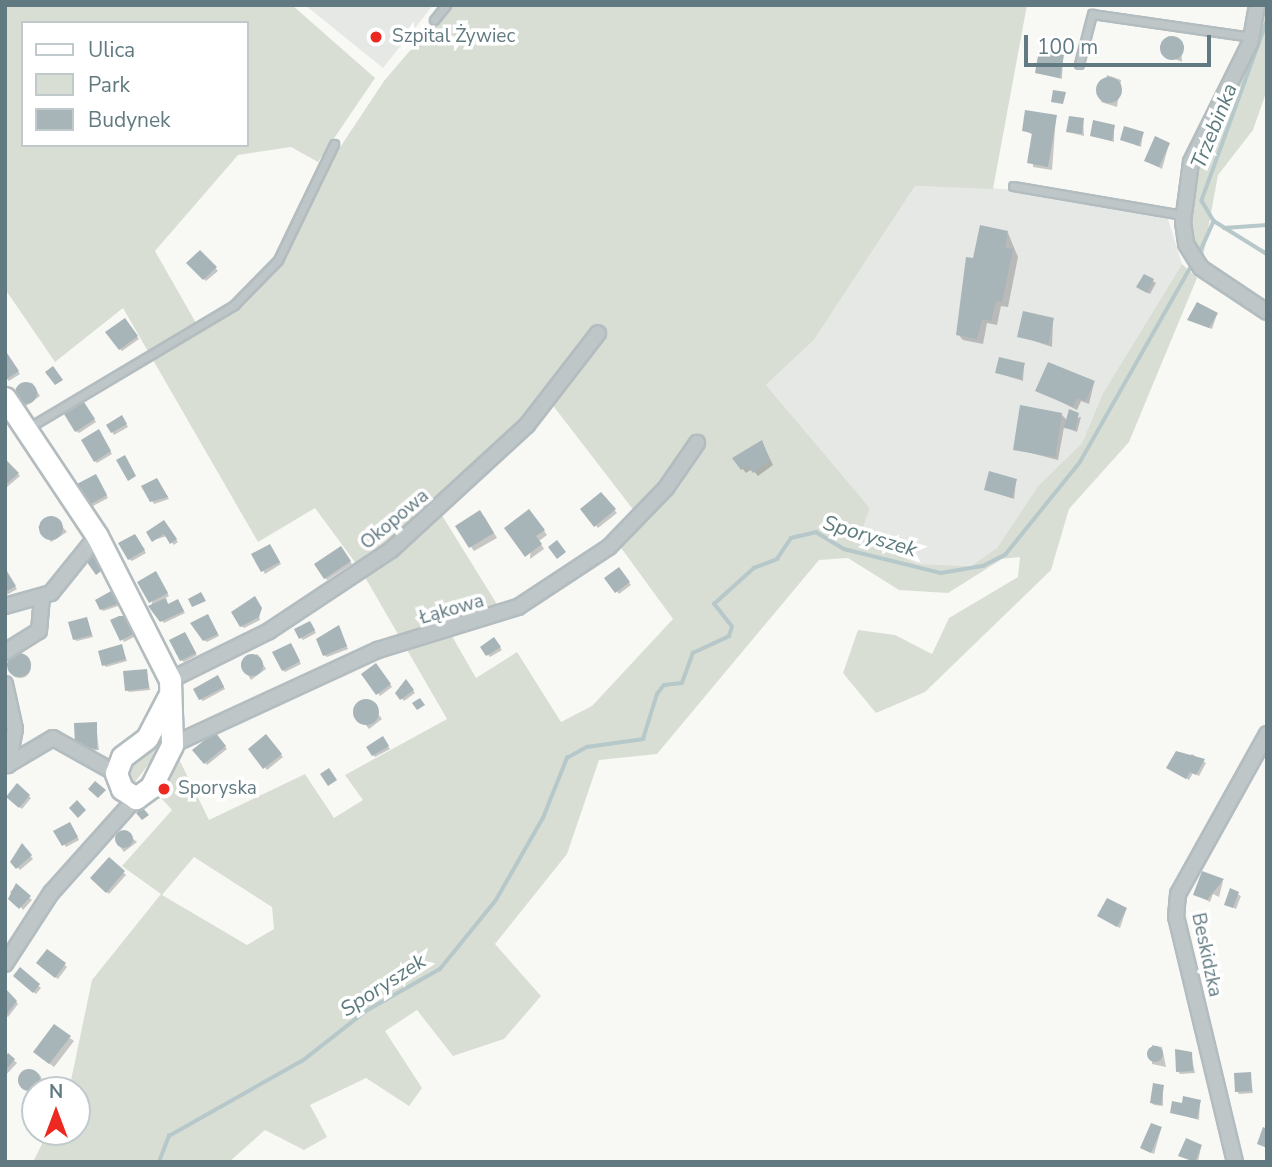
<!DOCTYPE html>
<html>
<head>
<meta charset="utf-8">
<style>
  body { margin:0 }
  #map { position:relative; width:1272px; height:1167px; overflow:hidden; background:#f8f8f5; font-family:"Nunito Sans",sans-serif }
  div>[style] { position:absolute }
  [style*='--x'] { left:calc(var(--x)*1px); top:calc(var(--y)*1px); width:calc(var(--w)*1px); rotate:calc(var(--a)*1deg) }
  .built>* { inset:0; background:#e6e8e6 }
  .green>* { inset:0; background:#d9ded4 }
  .shadow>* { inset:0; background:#0003 }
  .round { border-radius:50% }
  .stream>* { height:3.5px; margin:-1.75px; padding:0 1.75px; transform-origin:1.75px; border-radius:1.75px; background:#b6c8c9 }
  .building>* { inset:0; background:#a7b4b8 }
  .roads { filter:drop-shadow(2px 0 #b3bcbf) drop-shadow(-2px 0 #b3bcbf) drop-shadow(0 2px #b3bcbf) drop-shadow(0 -2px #b3bcbf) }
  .lane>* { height:7px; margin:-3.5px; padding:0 3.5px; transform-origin:3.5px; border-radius:3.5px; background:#bec6c8 }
  .street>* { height:14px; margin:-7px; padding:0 7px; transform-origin:7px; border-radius:7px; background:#bec6c8 }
  .secondary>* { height:21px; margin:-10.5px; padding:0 10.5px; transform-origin:10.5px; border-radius:10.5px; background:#fff }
  .dots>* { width:19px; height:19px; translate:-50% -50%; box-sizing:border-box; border:4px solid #fff; border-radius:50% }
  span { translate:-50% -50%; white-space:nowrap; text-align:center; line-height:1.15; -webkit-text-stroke:7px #fff; paint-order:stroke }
  .poi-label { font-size:19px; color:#617a82 }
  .left { translate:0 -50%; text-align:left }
  .street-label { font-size:19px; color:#617a82 }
  .water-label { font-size:21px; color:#5c7a7c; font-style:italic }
  .frame { position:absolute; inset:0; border:7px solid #617a82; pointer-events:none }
  .legend { position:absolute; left:21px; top:21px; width:228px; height:126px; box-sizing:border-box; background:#fff; border:2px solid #c0cacd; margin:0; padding:9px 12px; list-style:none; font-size:21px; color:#617a82 }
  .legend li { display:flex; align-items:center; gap:14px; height:35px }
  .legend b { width:35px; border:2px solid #c0cacd }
  .north { position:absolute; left:21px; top:1076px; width:70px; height:70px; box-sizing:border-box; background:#fff; border:2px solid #c0cacd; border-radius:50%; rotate:0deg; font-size:19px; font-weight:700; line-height:28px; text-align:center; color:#617a82 }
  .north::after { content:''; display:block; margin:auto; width:24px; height:32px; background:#ed2820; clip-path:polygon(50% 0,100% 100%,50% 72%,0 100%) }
  .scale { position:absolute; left:1024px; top:35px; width:187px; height:32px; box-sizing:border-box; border:4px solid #617a82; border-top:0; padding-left:9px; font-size:21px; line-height:24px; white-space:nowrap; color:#617a82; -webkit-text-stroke:5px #fff; paint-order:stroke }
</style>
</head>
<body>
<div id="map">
  <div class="built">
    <i style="clip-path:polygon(305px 5px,433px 5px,383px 68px)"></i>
    <i style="clip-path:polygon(915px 186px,1005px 189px,1168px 219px,1182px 264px,1103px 393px,1082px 443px,1038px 486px,997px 548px,971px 566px,918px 564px,858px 537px,870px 508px,766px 385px,814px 340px)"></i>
  </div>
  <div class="green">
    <i style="clip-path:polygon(evenodd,5px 5px,292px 5px,375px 78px,318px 162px,291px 147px,238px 155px,155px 251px,196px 323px,236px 308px,280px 266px,327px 167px,384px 81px,449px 5px,1027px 5px,993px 189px,915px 186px,814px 340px,766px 385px,870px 508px,859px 538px,918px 564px,971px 566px,997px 548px,1038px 486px,1082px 443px,1103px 393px,1182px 264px,1197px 278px,1129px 442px,1069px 509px,1051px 570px,925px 692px,876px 713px,843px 673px,858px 630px,895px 635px,932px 654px,949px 618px,1018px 577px,1020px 557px,1002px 559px,948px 593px,899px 590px,848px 558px,819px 560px,657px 754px,599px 760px,567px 854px,495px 944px,541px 996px,504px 1039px,453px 1056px,417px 1010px,385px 1031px,422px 1088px,409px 1106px,366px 1078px,310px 1105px,327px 1137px,304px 1150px,265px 1130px,229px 1162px,33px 1162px,48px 1132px,77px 1132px,77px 1090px,69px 1090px,92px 980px,161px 894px,122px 866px,172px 810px,151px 787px,172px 745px,209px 820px,305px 774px,334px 818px,363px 800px,345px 775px,447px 719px,362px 572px,438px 509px,503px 614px,449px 631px,476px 678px,517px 652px,561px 722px,592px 706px,673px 619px,619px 545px,696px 437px,635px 512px,551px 403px,360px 569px,315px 508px,258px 542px,123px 308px,55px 362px,5px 289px,5px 5px,23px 23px,247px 23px,247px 145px,23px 145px,23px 23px,5px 5px,194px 857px,272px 907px,274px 929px,247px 945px,162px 895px,194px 857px)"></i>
    <i style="clip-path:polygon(1257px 5px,1267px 5px,1267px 90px,1253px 130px,1218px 175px,1201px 268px,1186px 244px,1191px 162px,1250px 43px)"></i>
    <i style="clip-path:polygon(162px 721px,154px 757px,132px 786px,123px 768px)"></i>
  </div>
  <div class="shadow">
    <i style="clip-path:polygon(1168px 36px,1181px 41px,1182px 62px,1162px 53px)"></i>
    <i style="clip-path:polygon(1063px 56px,1062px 79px,1037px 73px)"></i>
    <i style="clip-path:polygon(1107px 75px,1121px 80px,1117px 107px,1101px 102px)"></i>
    <i style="clip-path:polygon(1056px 117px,1052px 170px,1033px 167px,1033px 135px,1024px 130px)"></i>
    <i style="clip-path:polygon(1083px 119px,1084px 136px,1068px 132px)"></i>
    <i style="clip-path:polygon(1114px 127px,1114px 142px,1092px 136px)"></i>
    <i style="clip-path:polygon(1143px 133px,1141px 147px,1122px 139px)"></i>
    <i style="clip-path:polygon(1169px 144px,1162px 169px,1146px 161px)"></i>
    <i style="clip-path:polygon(1008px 233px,1018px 257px,1008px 307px,1001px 306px,997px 325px,987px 323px,983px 344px,963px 340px,958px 334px,975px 260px)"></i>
    <i style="clip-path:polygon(200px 252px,218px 271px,206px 281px,189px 263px)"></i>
    <i style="clip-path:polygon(1144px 276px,1156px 283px,1150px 294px,1140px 289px)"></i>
    <i style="clip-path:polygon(1217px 314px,1212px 329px,1189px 320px)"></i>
    <i style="clip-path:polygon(1053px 320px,1052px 347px,1019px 336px)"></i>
    <i style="clip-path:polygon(127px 322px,139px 339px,122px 351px,120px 349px)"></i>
    <i style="clip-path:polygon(5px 351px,20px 374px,9px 381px,5px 377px)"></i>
    <i style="clip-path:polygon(1024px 365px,1023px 381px,997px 373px)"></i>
    <i style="clip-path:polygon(32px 383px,40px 396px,26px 406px,14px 392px)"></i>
    <i style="clip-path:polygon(1094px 383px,1089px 404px,1081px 401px,1077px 410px,1046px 394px)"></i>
    <i style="clip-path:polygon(86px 406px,96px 422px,79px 433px,76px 431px)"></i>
    <i style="clip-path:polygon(1062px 415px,1067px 420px,1081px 417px,1077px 432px,1064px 427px,1058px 460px,1015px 449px)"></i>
    <i style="clip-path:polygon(124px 420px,128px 427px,114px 435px,112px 432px)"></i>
    <i style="clip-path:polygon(101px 434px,112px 454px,97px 463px,95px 461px)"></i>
    <i style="clip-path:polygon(762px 442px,773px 465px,758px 476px,752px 469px,746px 473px,734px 458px)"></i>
    <i style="clip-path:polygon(7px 461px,20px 476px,7px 487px,5px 485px)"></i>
    <i style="clip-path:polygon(98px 478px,108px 498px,91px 507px,89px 505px)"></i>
    <i style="clip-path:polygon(157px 480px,169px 499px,154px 504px,152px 501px)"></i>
    <i style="clip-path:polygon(1016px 481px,1014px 499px,985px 489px)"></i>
    <i style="clip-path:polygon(601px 494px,617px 513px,598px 528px,582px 510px)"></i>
    <i style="clip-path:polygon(533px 515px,547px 535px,539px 541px,544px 549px,530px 559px)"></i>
    <i style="clip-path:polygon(484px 516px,497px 538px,474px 551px,457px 526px)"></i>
    <i style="clip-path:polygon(54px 517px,67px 532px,51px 542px,38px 527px)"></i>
    <i style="clip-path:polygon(166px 525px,178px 542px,174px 545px,167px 536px,154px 540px)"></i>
    <i style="clip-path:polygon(137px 538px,146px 553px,132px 561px,129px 559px)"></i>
    <i style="clip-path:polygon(272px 548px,281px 564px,265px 574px,254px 555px)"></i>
    <i style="clip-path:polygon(343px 551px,352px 564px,327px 580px,325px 578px)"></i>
    <i style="clip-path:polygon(5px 571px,17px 589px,5px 596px)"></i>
    <i style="clip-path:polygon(621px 572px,631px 585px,619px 594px,606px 578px)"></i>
    <i style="clip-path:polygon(158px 576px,169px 596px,164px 599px,169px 606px,180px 604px,185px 613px,164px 623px,151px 607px)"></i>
    <i style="clip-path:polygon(113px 592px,121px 605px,103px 611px,101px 608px)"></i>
    <i style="clip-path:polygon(255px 598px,260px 620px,244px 628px,241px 626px)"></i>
    <i style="clip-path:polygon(87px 619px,93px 637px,77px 641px,74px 639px)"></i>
    <i style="clip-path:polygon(210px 619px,219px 636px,207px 642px,204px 640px)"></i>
    <i style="clip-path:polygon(112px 621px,138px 635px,124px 642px)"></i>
    <i style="clip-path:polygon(312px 625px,316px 633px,303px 640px,301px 638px)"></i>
    <i style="clip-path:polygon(338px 627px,348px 649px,327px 657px,324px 655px)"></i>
    <i style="clip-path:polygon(187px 636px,197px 655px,184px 662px,181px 660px)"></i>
    <i style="clip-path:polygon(496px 642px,502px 650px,490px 657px,482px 647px)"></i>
    <i style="clip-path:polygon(121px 646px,127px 661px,106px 667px,104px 665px)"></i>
    <i style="clip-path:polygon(293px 647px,301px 664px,285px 672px,283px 670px)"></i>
    <i style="clip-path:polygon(257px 654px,266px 669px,251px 680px,241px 663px)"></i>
    <i class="round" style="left:9px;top:656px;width:22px;height:22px"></i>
    <i style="clip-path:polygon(378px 667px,392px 687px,380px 696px,378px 693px)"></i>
    <i style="clip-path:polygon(146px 671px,150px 690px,129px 692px,127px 690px)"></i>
    <i style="clip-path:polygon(220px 679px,225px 689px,203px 701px,200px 699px)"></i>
    <i style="clip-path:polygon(406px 681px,415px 693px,404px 701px,397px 693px)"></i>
    <i style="clip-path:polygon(367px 699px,382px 719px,369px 729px,353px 709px)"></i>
    <i style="clip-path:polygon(96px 724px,99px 750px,85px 751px,82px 748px)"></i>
    <i style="clip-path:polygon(215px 734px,227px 749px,207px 765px,195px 750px)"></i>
    <i style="clip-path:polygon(266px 737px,283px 757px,267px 770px,250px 749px)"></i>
    <i style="clip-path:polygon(385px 741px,390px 749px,375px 757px,373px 755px)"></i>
    <i style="clip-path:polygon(1192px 754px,1206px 763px,1199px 776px,1193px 773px,1189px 780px,1171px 770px)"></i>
    <i style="clip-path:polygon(17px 786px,31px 798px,22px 809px,8px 797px)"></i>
    <i style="clip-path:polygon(72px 827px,79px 840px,66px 847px,56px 832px)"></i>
    <i style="clip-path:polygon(124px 831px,137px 842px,124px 852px,116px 841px)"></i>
    <i style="clip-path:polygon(22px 845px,33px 859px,20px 870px,13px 862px)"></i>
    <i style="clip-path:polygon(109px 859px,126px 875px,109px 894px,92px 878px)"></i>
    <i style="clip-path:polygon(1223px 881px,1219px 897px,1213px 894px,1210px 902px,1195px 894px)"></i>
    <i style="clip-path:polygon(16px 886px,32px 900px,23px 910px,10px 892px)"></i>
    <i style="clip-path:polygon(1231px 891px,1241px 896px,1236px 909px,1226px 904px)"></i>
    <i style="clip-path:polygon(1126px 910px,1120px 928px,1099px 916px)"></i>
    <i style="clip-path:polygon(47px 951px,67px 967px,58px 979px,40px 966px)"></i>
    <i style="clip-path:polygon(20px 970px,41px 988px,36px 994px,15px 976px)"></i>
    <i style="clip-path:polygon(6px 990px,18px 1004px,8px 1017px,5px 1015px)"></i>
    <i style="clip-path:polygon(70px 1038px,74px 1041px,54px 1067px,39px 1056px)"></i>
    <i style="clip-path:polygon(1152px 1045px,1162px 1047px,1166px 1067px,1152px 1064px)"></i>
    <i style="clip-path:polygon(1191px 1054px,1195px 1073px,1180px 1074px,1178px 1071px)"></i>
    <i style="clip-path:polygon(9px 1056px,17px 1063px,5px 1076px,5px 1060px)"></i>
    <i class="round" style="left:22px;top:1071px;width:20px;height:20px"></i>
    <i style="clip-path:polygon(1250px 1074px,1253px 1093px,1239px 1094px,1237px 1091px)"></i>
    <i style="clip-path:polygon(1163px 1086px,1163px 1106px,1154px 1105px,1152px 1103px)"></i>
    <i style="clip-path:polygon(1200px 1101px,1199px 1120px,1182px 1115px,1180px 1106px)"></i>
    <i style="clip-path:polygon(1161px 1129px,1154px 1154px,1145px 1150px,1142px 1148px)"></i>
    <i style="clip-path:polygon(1201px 1147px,1198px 1162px,1180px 1156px)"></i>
  </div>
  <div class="stream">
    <i style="--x:1267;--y:22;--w:190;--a:110"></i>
    <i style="--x:1202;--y:201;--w:23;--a:59"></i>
    <i style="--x:1214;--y:221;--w:62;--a:31.9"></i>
    <i style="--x:1224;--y:228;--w:43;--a:-4"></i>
    <i style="--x:1199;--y:254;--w:36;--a:-66"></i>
    <i style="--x:159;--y:1162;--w:28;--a:-69"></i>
    <i style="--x:169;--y:1136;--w:156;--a:-29.5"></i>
    <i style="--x:305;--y:1059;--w:78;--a:-38.2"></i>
    <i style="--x:366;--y:1011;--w:85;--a:-29.6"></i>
    <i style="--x:440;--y:969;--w:89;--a:-50.9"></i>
    <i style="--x:496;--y:900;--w:95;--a:-60.2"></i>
    <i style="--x:543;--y:818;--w:65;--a:-68.2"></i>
    <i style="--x:567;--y:758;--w:23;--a:-29"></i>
    <i style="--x:587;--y:747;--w:57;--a:-8.1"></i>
    <i style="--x:643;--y:739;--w:47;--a:-72.7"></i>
    <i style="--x:657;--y:694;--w:11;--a:-52"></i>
    <i style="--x:664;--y:685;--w:18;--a:-6"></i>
    <i style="--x:682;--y:683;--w:32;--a:-70"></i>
    <i style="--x:693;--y:653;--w:40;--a:-25"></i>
    <i style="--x:729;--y:636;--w:9;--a:-72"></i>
    <i style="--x:732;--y:627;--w:29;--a:-128"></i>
    <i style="--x:714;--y:604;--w:54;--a:-42"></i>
    <i style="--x:754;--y:568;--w:25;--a:-21"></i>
    <i style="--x:777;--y:559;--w:25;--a:-56"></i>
    <i style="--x:791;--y:538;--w:26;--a:-13"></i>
    <i style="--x:816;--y:532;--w:33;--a:31"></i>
    <i style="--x:844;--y:549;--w:100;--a:13.9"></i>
    <i style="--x:941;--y:573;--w:43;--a:-9.5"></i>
    <i style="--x:983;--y:566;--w:25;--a:-27"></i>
    <i style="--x:1005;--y:555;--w:119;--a:-51.1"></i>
    <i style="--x:1080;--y:462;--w:229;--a:-60.4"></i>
  </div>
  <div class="building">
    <i class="round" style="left:1160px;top:36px;width:24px;height:24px"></i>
    <i style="clip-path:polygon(1039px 50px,1064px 55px,1060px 78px,1035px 73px)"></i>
    <i class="round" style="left:1096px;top:77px;width:26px;height:26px"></i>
    <i style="clip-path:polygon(1053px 90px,1066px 92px,1063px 104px,1051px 102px)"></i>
    <i style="clip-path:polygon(1025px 110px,1057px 115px,1048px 167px,1027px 163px,1032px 133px,1022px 131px)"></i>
    <i style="clip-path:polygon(1069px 116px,1084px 118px,1082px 134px,1066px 132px)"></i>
    <i style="clip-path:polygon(1093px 120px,1115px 125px,1112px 141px,1090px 136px)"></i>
    <i style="clip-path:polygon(1124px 126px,1144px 132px,1139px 146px,1120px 140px)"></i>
    <i style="clip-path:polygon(1155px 136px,1170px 143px,1159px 167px,1144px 161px)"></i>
    <i style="clip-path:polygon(980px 225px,1008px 231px,1005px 248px,1013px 249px,1002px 302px,996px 301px,991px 321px,982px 319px,977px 339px,956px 335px,966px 257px,973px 258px)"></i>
    <i style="clip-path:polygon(200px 250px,217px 267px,203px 280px,186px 263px)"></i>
    <i style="clip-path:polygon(1144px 274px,1154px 279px,1147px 293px,1136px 287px)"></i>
    <i style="clip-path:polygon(1197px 302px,1218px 313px,1209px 328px,1187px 320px)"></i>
    <i style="clip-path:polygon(1023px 311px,1054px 318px,1048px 344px,1017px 337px)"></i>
    <i style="clip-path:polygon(125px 318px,138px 336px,119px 350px,105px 332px)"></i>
    <i style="clip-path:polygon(5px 350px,19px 371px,5px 380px)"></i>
    <i style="clip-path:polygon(999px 357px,1025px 363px,1021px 379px,995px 373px)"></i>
    <i style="clip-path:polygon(1048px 362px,1095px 381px,1085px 401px,1077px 398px,1073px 407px,1035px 391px)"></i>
    <i style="clip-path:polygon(53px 366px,63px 380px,55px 385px,45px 372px)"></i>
    <i class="round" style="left:15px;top:382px;width:22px;height:22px"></i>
    <i style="clip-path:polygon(84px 402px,95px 419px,75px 432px,64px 414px)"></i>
    <i style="clip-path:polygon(1020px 405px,1062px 413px,1055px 457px,1013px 450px)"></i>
    <i style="clip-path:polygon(1069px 409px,1079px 413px,1075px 430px,1064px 428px)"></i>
    <i style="clip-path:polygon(122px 415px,127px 424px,111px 433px,106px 425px)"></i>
    <i style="clip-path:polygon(99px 429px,111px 451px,94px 462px,81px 440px)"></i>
    <i style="clip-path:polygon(762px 440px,770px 461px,753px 473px,747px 466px,741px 470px,732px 458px)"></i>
    <i style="clip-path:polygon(125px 455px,136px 476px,128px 481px,116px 460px)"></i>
    <i style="clip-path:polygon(5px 459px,19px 473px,5px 485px)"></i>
    <i style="clip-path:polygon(989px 471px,1017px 479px,1012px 498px,984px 490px)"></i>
    <i style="clip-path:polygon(96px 474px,107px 495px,87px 506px,75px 485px)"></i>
    <i style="clip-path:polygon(157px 478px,168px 497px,150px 502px,141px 486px)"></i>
    <i style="clip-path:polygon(601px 492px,616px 509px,594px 527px,580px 509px)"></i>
    <i style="clip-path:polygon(529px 509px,545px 530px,536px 536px,542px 544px,525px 557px,504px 528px)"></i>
    <i style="clip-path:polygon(480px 510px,494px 533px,469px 548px,455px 526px)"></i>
    <i class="round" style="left:39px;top:516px;width:24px;height:24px"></i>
    <i style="clip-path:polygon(164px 520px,177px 539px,170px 544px,164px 534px,152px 542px,146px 532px)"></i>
    <i style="clip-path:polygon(135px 534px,145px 550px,128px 560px,118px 543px)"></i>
    <i style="clip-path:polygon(557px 540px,566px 552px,557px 559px,548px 547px)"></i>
    <i style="clip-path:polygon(270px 544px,280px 562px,261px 572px,251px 554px)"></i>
    <i style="clip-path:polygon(341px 546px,351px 561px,324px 579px,314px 564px)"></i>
    <i style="clip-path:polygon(93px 551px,105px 568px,96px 575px,84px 558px)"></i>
    <i style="clip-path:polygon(619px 567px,630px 582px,615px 593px,604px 578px)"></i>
    <i style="clip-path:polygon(5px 568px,16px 586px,5px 592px)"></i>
    <i style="clip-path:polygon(156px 571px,168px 593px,149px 603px,137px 582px)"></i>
    <i style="clip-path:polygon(113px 590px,120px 603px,100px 610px,95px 600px)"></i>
    <i style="clip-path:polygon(201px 592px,206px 601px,192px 607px,188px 599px)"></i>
    <i style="clip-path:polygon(255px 596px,262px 608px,259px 617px,240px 627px,231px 612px)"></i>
    <i style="clip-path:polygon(166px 598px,168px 604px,178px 599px,184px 611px,160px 622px,148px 606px)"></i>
    <i style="clip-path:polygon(208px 614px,218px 634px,203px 641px,190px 623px)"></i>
    <i style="clip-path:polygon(119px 616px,129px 616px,137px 632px,120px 641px,110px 620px)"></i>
    <i style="clip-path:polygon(87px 617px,92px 635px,73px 640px,68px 622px)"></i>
    <i style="clip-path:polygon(310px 621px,315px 630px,299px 639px,294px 629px)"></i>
    <i style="clip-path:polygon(339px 625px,347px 646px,323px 656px,316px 639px)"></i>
    <i style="clip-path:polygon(185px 632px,196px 653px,180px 661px,169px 640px)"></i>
    <i style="clip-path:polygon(494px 637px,501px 647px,486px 656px,480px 647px)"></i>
    <i style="clip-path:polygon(291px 643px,300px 661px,282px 671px,272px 652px)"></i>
    <i style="clip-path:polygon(122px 644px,126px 659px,102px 666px,98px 651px)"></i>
    <i class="round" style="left:7px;top:653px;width:24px;height:24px"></i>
    <i class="round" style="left:241px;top:654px;width:22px;height:22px"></i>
    <i style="clip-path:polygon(376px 663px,391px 684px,376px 695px,361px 674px)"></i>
    <i style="clip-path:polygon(147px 669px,149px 688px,125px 691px,123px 671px)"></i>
    <i style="clip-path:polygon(218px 675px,224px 687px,199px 700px,193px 689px)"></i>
    <i style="clip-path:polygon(406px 679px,414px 690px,400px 700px,395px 693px)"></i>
    <i style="clip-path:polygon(420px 698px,425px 705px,417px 710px,412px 703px)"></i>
    <i class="round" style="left:353px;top:699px;width:26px;height:26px"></i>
    <i style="clip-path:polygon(97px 722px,97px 749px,75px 746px,74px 723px)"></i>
    <i style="clip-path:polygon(215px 732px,226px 746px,204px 764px,192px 750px)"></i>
    <i style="clip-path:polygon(266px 734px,282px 754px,263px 769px,248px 749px)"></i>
    <i style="clip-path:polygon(383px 736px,389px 746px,372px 756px,366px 747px)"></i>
    <i style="clip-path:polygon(1176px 751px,1205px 759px,1196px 775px,1190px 772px,1186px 779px,1166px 768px)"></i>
    <i style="clip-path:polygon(329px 768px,337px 780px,328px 786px,320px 774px)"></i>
    <i style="clip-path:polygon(95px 781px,106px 790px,98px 798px,88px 789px)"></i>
    <i style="clip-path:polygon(17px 783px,30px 795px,19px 808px,6px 797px)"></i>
    <i style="clip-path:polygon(77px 800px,86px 810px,78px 818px,69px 808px)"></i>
    <i style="clip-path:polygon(142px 807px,149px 815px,142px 820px,136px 813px)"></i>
    <i style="clip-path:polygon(70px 822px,78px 837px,62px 846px,53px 831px)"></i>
    <i class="round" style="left:115px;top:830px;width:18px;height:18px"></i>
    <i style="clip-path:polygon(22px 843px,32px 855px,16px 869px,10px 862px)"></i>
    <i style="clip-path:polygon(109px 857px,125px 871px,106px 893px,90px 878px)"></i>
    <i style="clip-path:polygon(1202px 871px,1224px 879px,1207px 900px,1193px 895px)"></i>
    <i style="clip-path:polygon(16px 883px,31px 896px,19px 909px,8px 899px)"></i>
    <i style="clip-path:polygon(1230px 888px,1239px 892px,1233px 908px,1224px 905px)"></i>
    <i style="clip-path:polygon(1107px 898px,1127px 908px,1117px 927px,1097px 916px)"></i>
    <i style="clip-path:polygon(47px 949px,66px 963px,55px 978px,36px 963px)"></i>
    <i style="clip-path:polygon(20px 967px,40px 984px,33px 993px,13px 976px)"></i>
    <i style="clip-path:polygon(5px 988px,17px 1001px,5px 1016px)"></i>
    <i style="clip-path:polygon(54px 1024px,71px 1036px,49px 1064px,33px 1052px)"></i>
    <i class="round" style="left:1147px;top:1046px;width:16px;height:16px"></i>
    <i style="clip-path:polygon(1175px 1049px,1192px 1052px,1193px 1071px,1176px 1072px)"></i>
    <i style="clip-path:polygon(8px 1053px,15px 1059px,5px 1071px,5px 1057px)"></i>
    <i class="round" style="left:18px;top:1069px;width:22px;height:22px"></i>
    <i style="clip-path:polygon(1251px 1072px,1252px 1091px,1235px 1092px,1234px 1073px)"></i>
    <i style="clip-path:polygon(1153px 1083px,1164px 1085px,1161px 1105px,1150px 1103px)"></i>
    <i style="clip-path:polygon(1183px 1096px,1201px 1100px,1197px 1119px,1170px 1113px,1172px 1101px,1182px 1103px)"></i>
    <i style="clip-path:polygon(1151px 1123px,1162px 1127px,1151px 1153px,1140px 1148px)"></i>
    <i style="clip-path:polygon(1263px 1127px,1267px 1129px,1267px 1148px,1257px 1144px)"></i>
    <i style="clip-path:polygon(1186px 1138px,1202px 1145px,1195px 1162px,1178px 1156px)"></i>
  </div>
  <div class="roads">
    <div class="lane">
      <i style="--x:434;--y:20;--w:19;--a:-51"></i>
      <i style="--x:1079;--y:64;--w:52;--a:-75.4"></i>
      <i style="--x:1092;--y:14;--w:161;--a:8.2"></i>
      <i style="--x:1013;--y:186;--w:172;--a:9.7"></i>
      <i style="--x:28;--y:428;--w:240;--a:-30.8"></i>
      <i style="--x:234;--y:305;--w:63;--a:-45.6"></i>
      <i style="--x:278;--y:260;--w:129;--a:-64.2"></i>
    </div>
    <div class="street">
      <i style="--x:1257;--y:5;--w:39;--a:100"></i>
      <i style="--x:1250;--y:43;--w:133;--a:116.4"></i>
      <i style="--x:1191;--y:162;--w:61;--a:97.6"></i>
      <i style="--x:1183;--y:222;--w:22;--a:82"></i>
      <i style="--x:1186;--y:244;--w:28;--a:58"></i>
      <i style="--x:1201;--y:268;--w:79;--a:33.7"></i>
      <i style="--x:5;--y:606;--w:48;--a:-15.8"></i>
      <i style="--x:51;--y:593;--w:73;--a:-51.1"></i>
      <i style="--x:5;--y:652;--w:40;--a:-32"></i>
      <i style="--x:39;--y:631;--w:35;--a:-85"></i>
      <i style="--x:170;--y:680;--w:110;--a:-26.3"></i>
      <i style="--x:269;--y:631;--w:146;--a:-33.6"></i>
      <i style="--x:391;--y:550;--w:185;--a:-42.6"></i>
      <i style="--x:527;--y:425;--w:116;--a:-52.3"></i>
      <i style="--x:5;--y:684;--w:46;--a:77.5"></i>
      <i style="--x:15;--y:729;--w:37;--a:101"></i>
      <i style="--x:172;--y:745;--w:227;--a:-24.8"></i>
      <i style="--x:378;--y:650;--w:146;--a:-17.1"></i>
      <i style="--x:518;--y:607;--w:109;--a:-33.4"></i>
      <i style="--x:609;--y:547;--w:82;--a:-46"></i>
      <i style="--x:666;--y:488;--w:55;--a:-55.4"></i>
      <i style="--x:9;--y:764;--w:51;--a:-30.6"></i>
      <i style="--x:53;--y:738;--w:72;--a:29.1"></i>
      <i style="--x:5;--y:964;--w:85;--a:-57.1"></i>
      <i style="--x:51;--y:893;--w:127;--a:-48.2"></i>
      <i style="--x:1235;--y:1162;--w:252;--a:-103.5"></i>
      <i style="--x:1176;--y:917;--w:23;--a:-85"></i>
      <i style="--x:1178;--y:894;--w:183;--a:-60.9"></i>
    </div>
    <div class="secondary">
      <i style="--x:5;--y:398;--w:166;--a:56.3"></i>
      <i style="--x:97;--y:536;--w:161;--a:63.1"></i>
      <i style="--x:170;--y:680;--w:65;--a:88.2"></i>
      <i style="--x:172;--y:745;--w:47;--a:116.6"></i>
      <i style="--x:151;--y:787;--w:19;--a:144"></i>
      <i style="--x:136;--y:798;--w:17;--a:-147"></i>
      <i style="--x:122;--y:789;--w:17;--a:-111"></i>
      <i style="--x:116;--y:773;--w:17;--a:-69"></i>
      <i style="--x:122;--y:757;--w:31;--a:-37"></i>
      <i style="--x:147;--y:738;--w:47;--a:-62.4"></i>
    </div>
  </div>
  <div class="dots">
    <i style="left:376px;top:37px;background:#ed2820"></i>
    <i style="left:164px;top:789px;background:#ed2820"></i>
  </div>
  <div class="poi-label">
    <span class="left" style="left:392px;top:37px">Szpital Żywiec</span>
    <span class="left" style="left:178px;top:789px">Sporyska</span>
  </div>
  <div class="street-label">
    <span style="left:395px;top:520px;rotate:-40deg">Okopowa</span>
    <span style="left:452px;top:610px;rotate:-16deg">Łąkowa</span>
    <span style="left:1206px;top:955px;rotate:78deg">Beskidzka</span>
  </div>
  <div class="water-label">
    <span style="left:1214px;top:126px;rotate:-68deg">Trzebinka</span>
    <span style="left:870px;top:536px;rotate:17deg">Sporyszek</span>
    <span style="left:383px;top:985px;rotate:-33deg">Sporyszek</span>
  </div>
  <div class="frame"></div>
  <ul class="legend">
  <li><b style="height:9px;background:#fff"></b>Ulica</li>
  <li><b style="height:19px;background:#d9ded4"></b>Park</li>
  <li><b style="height:19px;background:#a7b4b8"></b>Budynek</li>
  </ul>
  <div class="north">N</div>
  <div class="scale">100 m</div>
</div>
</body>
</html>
